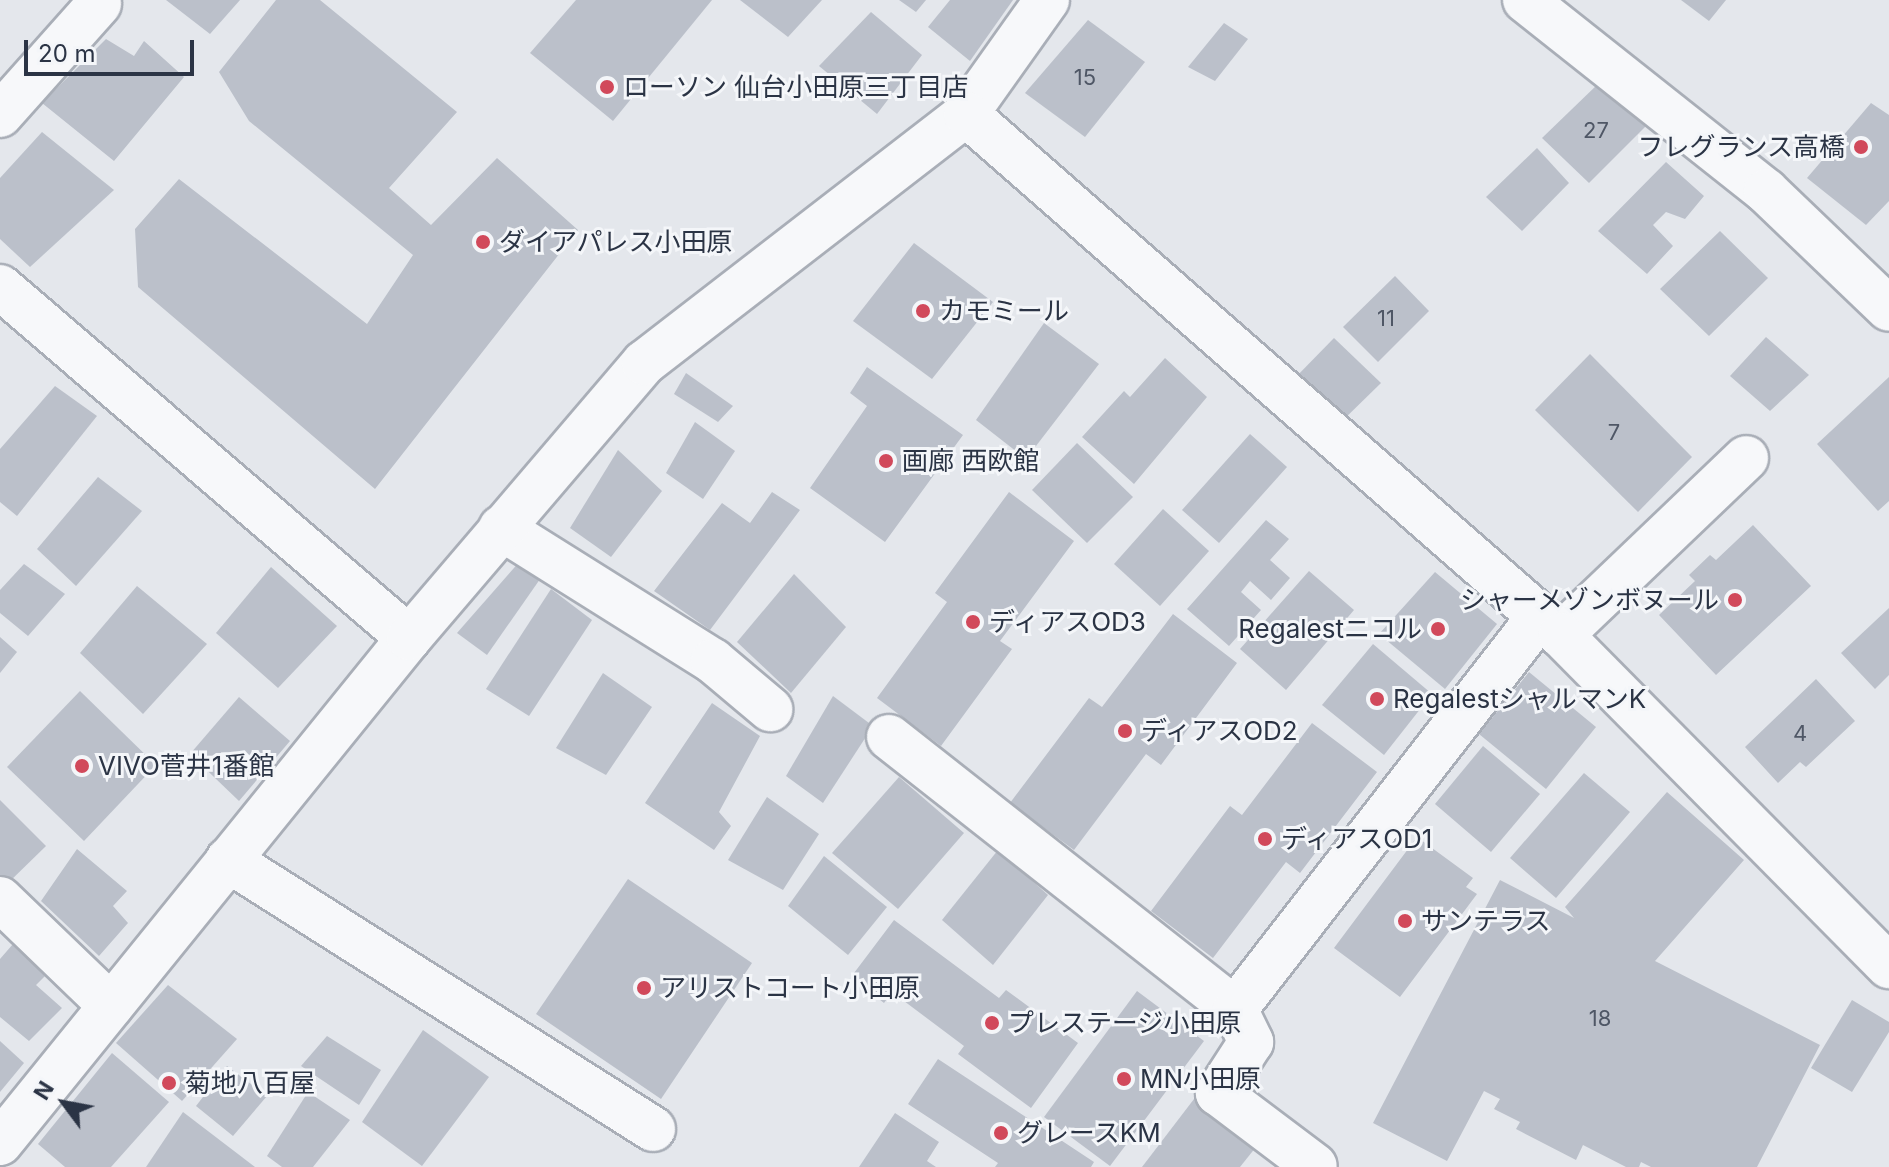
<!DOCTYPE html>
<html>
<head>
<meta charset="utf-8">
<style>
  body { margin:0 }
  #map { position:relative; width:1889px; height:1167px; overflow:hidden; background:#e4e7ec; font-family:Inter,"Noto Sans JP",sans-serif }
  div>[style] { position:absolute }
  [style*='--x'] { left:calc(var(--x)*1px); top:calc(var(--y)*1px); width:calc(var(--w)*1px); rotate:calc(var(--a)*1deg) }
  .building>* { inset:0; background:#bbc0ca }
  .roads { filter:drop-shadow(2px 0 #a9aeb7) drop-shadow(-2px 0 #a9aeb7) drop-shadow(0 2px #a9aeb7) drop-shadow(0 -2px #a9aeb7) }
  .minor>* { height:44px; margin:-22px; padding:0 22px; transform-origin:22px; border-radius:22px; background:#f7f8fa }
  .dots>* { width:22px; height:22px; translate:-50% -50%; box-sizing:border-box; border:4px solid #f4f6f9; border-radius:50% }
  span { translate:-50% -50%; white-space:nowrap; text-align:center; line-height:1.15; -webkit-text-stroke:6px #f4f6f9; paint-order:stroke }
  .number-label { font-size:22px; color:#4f5766 }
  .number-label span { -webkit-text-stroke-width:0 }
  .poi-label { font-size:26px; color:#2b3445 }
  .left { translate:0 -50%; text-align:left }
  .right { translate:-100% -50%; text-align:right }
  .north { position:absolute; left:24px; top:1063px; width:80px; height:80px; -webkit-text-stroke:6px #f4f6f9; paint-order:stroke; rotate:302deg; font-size:22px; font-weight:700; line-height:32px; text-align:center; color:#2b3445 }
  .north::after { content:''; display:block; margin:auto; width:28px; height:36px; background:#2b3445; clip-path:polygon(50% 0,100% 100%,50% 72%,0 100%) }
  .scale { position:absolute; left:24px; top:40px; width:170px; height:36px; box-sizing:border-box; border:4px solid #2b3445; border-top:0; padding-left:10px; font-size:24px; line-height:28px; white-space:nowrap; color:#2b3445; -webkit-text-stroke:6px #f4f6f9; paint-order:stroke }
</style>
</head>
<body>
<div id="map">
  <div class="building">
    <i style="clip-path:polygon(166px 0,240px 0,210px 34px)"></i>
    <i style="clip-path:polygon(276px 0,320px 0,457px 112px,389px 188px,431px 225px,497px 158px,578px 230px,375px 489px,138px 287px,135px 229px,179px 179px,367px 324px,413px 255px,249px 121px,219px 72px)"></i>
    <i style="clip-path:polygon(576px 0,712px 0,613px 121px,530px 53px)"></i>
    <i style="clip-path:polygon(740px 0,822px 0,788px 37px)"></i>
    <i style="clip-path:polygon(899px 0,926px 0,916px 12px)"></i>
    <i style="clip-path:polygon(950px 0,1013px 0,970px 61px,928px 27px)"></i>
    <i style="clip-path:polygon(1681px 0,1726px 0,1709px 21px)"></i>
    <i style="clip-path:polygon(871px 12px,922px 55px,877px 114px,819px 66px)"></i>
    <i style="clip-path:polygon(1088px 20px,1145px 62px,1085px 137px,1025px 93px)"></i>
    <i style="clip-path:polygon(1224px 23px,1248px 39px,1215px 81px,1188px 67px)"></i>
    <i style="clip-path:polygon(106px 39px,134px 56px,144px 41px,184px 77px,114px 161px,42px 103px)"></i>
    <i style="clip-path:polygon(1599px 83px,1649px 123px,1589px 183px,1542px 138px)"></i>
    <i style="clip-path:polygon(1871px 103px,1889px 115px,1889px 201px,1866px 225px,1807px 178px)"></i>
    <i style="clip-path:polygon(42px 132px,114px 190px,30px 267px,0 239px,0 178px)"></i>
    <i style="clip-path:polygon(1537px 148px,1569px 183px,1522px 231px,1486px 197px)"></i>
    <i style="clip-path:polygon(1666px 162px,1704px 196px,1685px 219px,1666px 212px,1653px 225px,1673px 246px,1647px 274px,1598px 231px)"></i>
    <i style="clip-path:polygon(1720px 231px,1768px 278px,1709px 336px,1660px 289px)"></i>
    <i style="clip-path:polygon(914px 243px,993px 302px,932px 379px,853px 321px)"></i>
    <i style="clip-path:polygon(1395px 276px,1429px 311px,1378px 362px,1343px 327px)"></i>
    <i style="clip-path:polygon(1044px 323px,1099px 364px,1026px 459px,976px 420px)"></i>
    <i style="clip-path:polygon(1766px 337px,1809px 375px,1770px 411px,1730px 376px)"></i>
    <i style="clip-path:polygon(1334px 338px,1381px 383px,1336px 427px,1291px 382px)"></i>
    <i style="clip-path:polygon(1590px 354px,1692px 457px,1638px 512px,1535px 410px)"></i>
    <i style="clip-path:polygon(1165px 358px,1207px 397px,1134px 484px,1082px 437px,1124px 391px,1130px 397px)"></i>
    <i style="clip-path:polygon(867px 367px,963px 435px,885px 542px,810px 488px,867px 406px,850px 393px)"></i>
    <i style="clip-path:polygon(686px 373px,733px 406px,718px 422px,674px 394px)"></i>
    <i style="clip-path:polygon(1889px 377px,1889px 501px,1878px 511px,1817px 444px)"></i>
    <i style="clip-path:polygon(55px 386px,97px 416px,17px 516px,0 502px,0 449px)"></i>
    <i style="clip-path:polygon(695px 422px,735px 451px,703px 499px,666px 473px)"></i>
    <i style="clip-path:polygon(1250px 434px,1287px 467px,1219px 543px,1182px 510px)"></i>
    <i style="clip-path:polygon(1077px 443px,1133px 497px,1087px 543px,1032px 490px)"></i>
    <i style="clip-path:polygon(618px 450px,662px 491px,611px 557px,570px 528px)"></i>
    <i style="clip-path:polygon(98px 477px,142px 511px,76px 586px,37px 549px)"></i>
    <i style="clip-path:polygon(772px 492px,800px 510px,710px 630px,654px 591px,722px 503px,750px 523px)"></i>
    <i style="clip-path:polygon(1009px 492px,1074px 541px,1000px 641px,1012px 649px,941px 746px,877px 698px,947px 602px,935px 593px)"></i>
    <i style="clip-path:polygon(1163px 509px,1209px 551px,1160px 606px,1114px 564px)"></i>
    <i style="clip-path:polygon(1266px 520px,1289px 539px,1270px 560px,1290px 578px,1271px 600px,1250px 581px,1241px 592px,1261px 610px,1229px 646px,1187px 609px)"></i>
    <i style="clip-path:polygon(1753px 525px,1811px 586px,1716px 675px,1659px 615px,1695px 581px,1689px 575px,1710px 555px,1716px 560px)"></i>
    <i style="clip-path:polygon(521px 560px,545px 572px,487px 655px,457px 633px)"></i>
    <i style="clip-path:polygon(24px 564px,65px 594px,28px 636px,0 613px,0 590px)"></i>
    <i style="clip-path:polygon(271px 567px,337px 626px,278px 688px,216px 633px)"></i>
    <i style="clip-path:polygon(1309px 571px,1354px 610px,1286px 690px,1240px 649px)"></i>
    <i style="clip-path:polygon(1435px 572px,1497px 624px,1445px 689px,1379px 634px)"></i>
    <i style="clip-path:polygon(794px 574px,846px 627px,791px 693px,737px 642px)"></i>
    <i style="clip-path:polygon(137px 586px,207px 644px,143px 714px,80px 653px)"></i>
    <i style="clip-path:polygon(551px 589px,592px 620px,529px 716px,486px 689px)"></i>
    <i style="clip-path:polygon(1889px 608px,1889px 675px,1875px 689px,1841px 653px)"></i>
    <i style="clip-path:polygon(1173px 614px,1237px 663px,1161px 765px,1146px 754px,1074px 850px,1010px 803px,1089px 698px,1102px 707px)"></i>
    <i style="clip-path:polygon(0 637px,17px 652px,0 673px)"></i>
    <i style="clip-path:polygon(1373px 644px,1432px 694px,1384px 755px,1322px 705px)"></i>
    <i style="clip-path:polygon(1529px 672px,1596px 727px,1546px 789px,1479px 734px)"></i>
    <i style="clip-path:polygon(603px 673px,652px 707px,606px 775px,556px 748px)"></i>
    <i style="clip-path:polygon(1816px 679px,1855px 721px,1806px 767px,1800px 762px,1778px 783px,1745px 747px)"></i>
    <i style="clip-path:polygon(80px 691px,156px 765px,84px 841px,7px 767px)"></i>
    <i style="clip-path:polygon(833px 696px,873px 726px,823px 803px,786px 776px)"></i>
    <i style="clip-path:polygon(239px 697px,290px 741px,239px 801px,190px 754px)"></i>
    <i style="clip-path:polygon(712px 703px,760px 736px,719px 812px,731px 826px,714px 850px,645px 803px)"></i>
    <i style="clip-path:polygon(1312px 723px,1377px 772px,1300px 873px,1286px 862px,1213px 958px,1151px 911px,1230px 806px,1242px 815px)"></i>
    <i style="clip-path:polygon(1483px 746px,1540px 794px,1491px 852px,1435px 804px)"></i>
    <i style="clip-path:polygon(1584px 773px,1630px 812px,1556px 898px,1510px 858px)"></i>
    <i style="clip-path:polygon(899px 777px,964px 833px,898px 909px,832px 853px)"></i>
    <i style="clip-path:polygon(1667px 792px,1744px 860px,1655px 961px,1820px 1045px,1757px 1167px,1651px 1167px,1641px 1162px,1639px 1167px,1626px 1167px,1583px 1145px,1576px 1160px,1516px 1129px,1520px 1122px,1494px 1109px,1500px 1099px,1484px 1091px,1447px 1161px,1373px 1123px,1500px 880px,1574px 918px,1565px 907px)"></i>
    <i style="clip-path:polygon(767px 797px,819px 834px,783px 890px,728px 860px)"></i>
    <i style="clip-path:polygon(0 800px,46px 846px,5px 886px,0 881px)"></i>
    <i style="clip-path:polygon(1417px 837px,1473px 878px,1466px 887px,1477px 894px,1400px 997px,1334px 948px)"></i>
    <i style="clip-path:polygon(77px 849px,127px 891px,113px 906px,128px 923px,99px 956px,41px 901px)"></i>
    <i style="clip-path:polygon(998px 850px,1048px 895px,993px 965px,942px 920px)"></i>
    <i style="clip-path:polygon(824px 856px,887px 907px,848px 955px,788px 906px)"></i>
    <i style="clip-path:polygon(628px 879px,752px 963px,661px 1099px,536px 1014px)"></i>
    <i style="clip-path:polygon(894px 920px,999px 998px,1006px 990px,1078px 1043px,1031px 1108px,958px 1054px,964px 1046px,892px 992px,884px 1003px,851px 977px)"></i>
    <i style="clip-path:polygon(13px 944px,45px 976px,36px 985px,62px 1008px,29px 1041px,0 1017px,0 959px)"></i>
    <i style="clip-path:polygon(168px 985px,237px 1039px,182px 1101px,116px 1043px)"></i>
    <i style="clip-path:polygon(1137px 991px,1204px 1041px,1110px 1166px,1044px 1117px)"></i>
    <i style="clip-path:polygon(1852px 1000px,1889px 1022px,1889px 1032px,1852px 1092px,1811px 1068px)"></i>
    <i style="clip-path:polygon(423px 1030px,489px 1077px,422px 1166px,362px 1122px)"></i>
    <i style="clip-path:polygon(327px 1036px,381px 1070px,359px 1105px,301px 1066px)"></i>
    <i style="clip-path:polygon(0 1041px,24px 1063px,0 1092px)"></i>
    <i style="clip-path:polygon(112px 1053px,169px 1102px,111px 1167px,65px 1167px,38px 1144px)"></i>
    <i style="clip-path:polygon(938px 1059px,1094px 1162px,1091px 1167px,995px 1167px,998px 1163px,908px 1104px)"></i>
    <i style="clip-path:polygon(227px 1066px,267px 1096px,233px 1136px,196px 1106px)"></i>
    <i style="clip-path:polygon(308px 1092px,350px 1120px,313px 1167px,282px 1167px,267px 1156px)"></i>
    <i style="clip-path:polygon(1194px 1099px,1256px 1147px,1240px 1167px,1142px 1167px)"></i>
    <i style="clip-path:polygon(183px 1112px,255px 1167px,146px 1167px)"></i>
    <i style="clip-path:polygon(895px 1113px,939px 1142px,927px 1161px,936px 1167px,859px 1167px)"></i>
  </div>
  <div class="roads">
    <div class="minor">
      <i style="--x:1525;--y:0;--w:308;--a:38.4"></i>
      <i style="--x:1766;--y:191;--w:170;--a:43.8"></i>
      <i style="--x:966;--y:114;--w:140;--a:-54.6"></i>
      <i style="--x:0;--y:115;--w:149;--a:-48.3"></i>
      <i style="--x:0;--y:287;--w:539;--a:40.64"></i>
      <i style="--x:501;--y:528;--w:250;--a:32.1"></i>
      <i style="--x:713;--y:661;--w:75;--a:40.1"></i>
      <i style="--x:1561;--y:635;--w:256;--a:-43.7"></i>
      <i style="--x:889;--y:737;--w:440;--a:38.2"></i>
      <i style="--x:1235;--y:1009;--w:37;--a:64"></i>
      <i style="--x:1251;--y:1042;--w:61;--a:122.9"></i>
      <i style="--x:1218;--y:1093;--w:121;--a:37"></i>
      <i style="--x:228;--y:860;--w:503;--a:32.33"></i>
      <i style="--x:0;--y:899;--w:154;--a:43.9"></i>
      <i style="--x:1235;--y:1009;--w:497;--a:-52.2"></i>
      <i style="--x:0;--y:1143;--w:650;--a:-51"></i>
      <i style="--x:409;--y:638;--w:362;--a:-49.5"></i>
      <i style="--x:644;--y:363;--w:407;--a:-37.7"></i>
      <i style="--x:966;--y:114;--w:791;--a:41.21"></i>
      <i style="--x:1561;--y:635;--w:466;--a:45.3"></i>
    </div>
  </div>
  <div class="dots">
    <i style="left:607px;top:87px;background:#d1495b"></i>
    <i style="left:1861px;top:147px;background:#d1495b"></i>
    <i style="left:483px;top:242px;background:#d1495b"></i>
    <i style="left:923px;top:311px;background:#d1495b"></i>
    <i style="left:886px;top:461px;background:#d1495b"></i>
    <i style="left:1735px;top:600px;background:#d1495b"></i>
    <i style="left:973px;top:622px;background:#d1495b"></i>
    <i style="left:1438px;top:629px;background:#d1495b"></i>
    <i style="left:1377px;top:699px;background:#d1495b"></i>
    <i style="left:1125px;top:731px;background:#d1495b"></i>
    <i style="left:82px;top:766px;background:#d1495b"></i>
    <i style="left:1265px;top:839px;background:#d1495b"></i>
    <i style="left:1405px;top:921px;background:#d1495b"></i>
    <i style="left:644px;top:988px;background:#d1495b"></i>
    <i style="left:992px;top:1023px;background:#d1495b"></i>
    <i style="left:1124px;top:1079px;background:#d1495b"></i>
    <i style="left:169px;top:1083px;background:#d1495b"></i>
    <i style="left:1001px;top:1133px;background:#d1495b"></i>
  </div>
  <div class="number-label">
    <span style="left:1085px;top:78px">15</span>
    <span style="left:1596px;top:131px">27</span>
    <span style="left:1386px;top:319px">11</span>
    <span style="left:1614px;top:433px">7</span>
    <span style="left:1800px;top:734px">4</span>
    <span style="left:1600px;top:1019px">18</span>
  </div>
  <div class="poi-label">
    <span class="left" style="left:623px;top:87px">ローソン 仙台小田原三丁目店</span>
    <span class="right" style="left:1845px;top:147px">フレグランス高橋</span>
    <span class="left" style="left:499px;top:242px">ダイアパレス小田原</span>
    <span class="left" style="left:939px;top:311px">カモミール</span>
    <span class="left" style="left:902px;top:461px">画廊 西欧館</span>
    <span class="right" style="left:1719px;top:600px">シャーメゾンボヌール</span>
    <span class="left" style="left:989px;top:622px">ディアスOD3</span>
    <span class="right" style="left:1422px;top:629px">Regalestニコル</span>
    <span class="left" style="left:1393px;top:699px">RegalestシャルマンK</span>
    <span class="left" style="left:1141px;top:731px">ディアスOD2</span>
    <span class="left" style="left:98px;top:766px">VIVO菅井1番館</span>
    <span class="left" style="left:1281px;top:839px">ディアスOD1</span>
    <span class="left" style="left:1421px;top:921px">サンテラス</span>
    <span class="left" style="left:660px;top:988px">アリストコート小田原</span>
    <span class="left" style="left:1008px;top:1023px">プレステージ小田原</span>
    <span class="left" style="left:1140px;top:1079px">MN小田原</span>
    <span class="left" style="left:185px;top:1083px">菊地八百屋</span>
    <span class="left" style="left:1017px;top:1133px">グレースKM</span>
  </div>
  <div class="north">N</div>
  <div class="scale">20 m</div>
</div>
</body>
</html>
